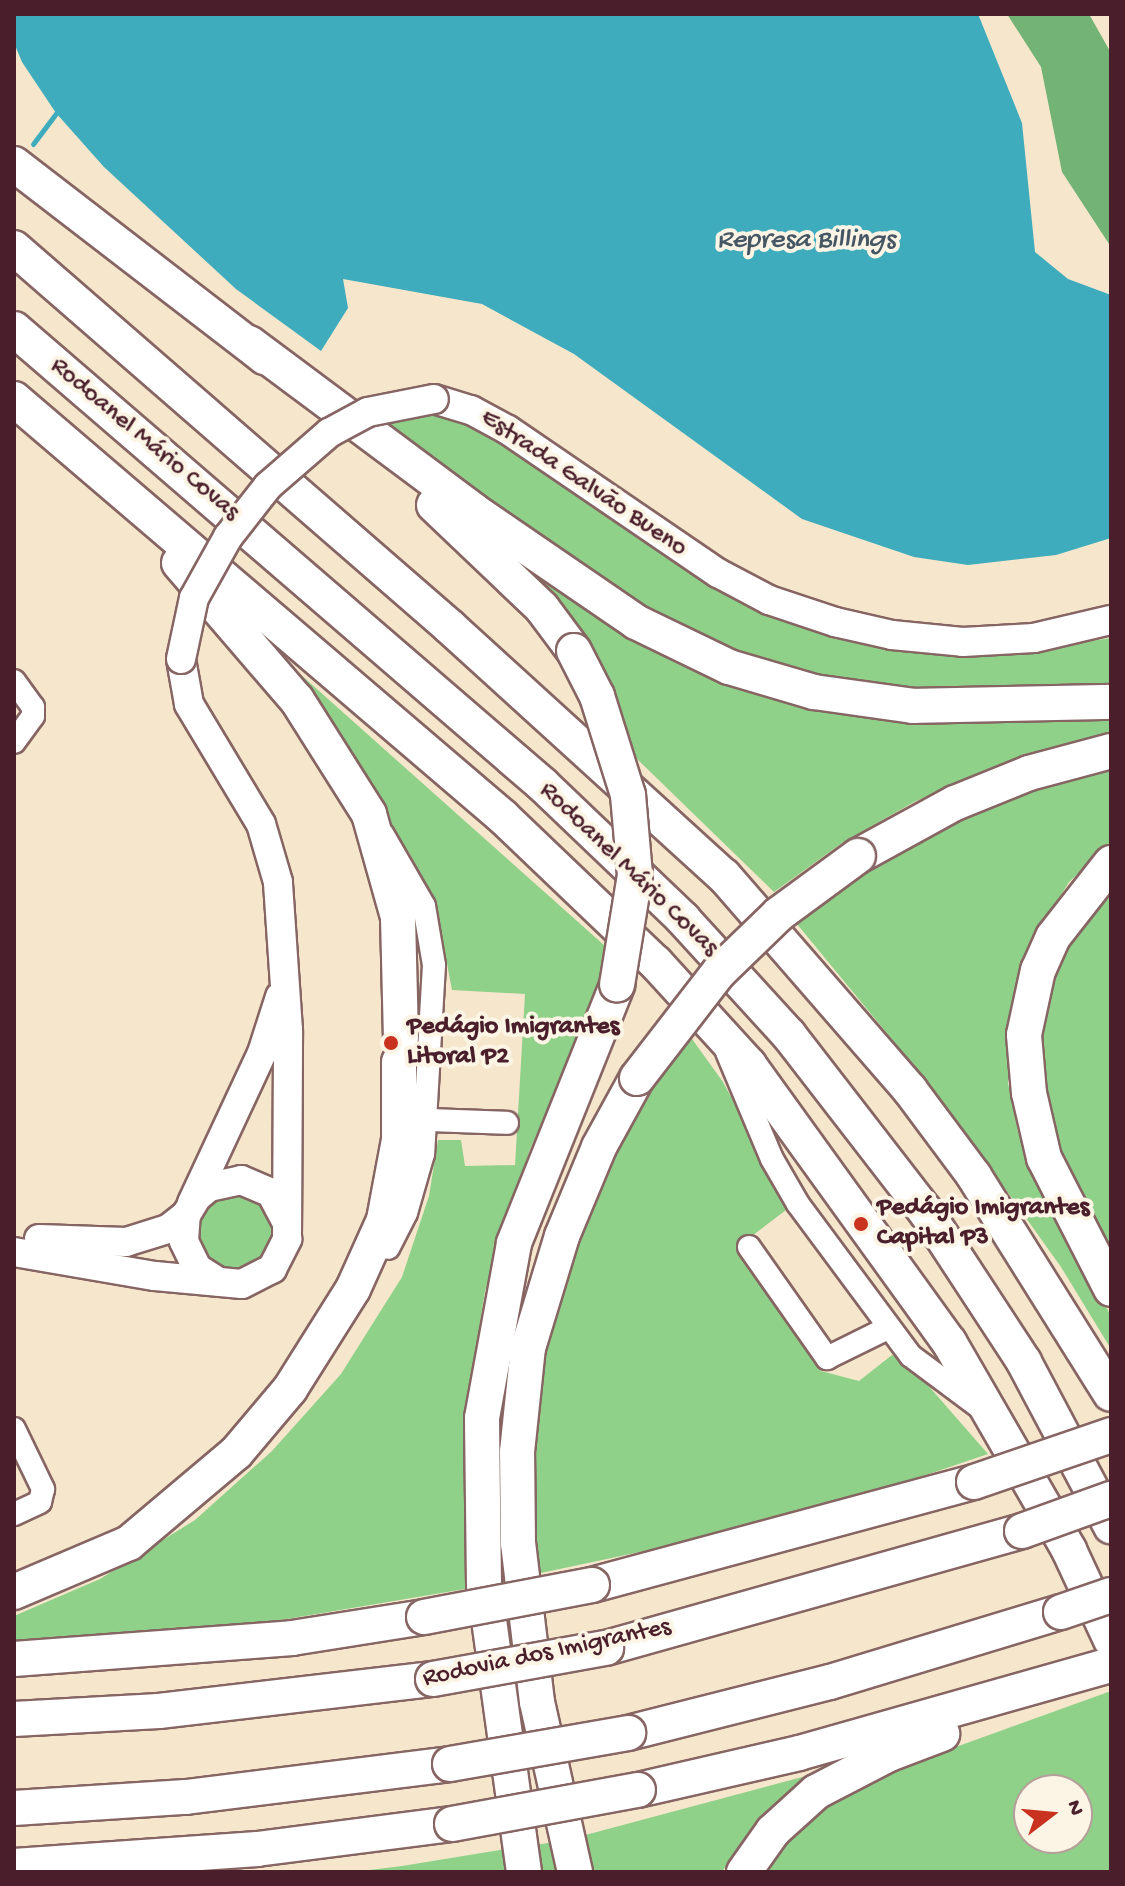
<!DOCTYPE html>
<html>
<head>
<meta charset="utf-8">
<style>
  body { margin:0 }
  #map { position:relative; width:1125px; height:1886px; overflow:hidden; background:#f5e6cc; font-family:"Gochi Hand",sans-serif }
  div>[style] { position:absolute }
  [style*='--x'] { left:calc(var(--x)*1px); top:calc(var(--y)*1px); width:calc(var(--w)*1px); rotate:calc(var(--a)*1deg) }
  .green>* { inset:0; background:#8fd189 }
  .round { border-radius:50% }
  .forest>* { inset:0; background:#73b375 }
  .water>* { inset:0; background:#3eacbc }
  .stream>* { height:5px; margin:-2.5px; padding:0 2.5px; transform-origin:2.5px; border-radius:2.5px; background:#3eacbc }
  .roads { filter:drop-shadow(2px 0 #866563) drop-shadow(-2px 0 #866563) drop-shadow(0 2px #866563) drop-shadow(0 -2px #866563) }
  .minor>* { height:22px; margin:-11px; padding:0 11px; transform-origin:11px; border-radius:11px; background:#fff }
  .major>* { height:28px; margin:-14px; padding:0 14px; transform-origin:14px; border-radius:14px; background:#fff }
  .highway>* { height:34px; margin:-17px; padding:0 17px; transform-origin:17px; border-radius:17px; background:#fff }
  .bridges { filter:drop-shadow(2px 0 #866563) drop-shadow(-2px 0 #866563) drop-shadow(0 2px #866563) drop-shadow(0 -2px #866563) }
  .major-bridge>* { height:28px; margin:-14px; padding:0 14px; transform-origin:14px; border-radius:14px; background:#fff }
  .highway-bridge>* { height:34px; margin:-17px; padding:0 17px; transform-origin:17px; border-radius:17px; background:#fff }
  .dots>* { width:22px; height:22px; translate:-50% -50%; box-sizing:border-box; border:4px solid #fcf5e5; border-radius:50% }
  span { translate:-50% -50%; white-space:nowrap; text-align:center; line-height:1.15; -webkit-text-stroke:8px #fcf5e5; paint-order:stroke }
  .street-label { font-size:26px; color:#4a1f2b }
  .poi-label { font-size:26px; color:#4a1f2b; font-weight:700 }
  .left { translate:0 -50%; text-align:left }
  .water-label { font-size:28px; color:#455765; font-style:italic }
  .frame { position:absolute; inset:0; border:16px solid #4a1f2b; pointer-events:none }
  .north { position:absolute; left:1013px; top:1774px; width:80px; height:80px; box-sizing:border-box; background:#fcf5e5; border:2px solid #b59f9b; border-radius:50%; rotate:74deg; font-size:22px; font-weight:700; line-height:32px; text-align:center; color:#4a1f2b }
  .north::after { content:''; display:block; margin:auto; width:28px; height:36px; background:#c8321e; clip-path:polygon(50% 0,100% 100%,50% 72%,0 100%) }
</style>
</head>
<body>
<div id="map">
  <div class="green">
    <i style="clip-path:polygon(411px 413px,440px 413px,479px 427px,696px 574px,1013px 653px,1111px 638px,1111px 690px,883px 687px,761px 663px,649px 617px,376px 425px)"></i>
    <i style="clip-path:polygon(539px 573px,708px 670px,1111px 711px,1111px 732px,996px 766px,914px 802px,842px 843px,774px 892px,635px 757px,617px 706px,541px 584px)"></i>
    <i style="clip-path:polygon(263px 641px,605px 946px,599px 991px,529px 1152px,485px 1291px,464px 1426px,465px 1589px,281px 1620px,14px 1646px,14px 1616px,100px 1579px,195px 1520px,272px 1451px,341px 1374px,402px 1277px,429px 1196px,438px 1140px,461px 1140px,465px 1166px,515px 1165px,525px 994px,452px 990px,439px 922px,410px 854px)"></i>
    <i style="clip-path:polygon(1111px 759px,1111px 842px,1069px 882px,1028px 948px,1008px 1036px,1008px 1083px,1018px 1132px,1035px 1180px,1111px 1316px,1111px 1349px,1061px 1267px,941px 1099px,792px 918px,940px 819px)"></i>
    <i style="clip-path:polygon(1111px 870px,1111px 1269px,1043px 1136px,1035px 996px)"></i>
    <i style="clip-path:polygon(687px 1032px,723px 1082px,790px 1207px,736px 1248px,821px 1371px,859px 1381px,892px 1355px,905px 1359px,988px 1454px,867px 1495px,715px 1536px,536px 1574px,529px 1542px,540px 1350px,572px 1240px,647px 1084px)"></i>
    <i class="round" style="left:196px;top:1193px;width:78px;height:78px"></i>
    <i style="clip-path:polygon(evenodd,1111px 1691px,1111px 1872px,763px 1872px,785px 1842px,825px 1806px,895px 1769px,1111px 1691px,1029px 1790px,1077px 1790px,1077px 1838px,1029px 1838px,1029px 1790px)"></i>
    <i style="clip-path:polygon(806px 1776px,758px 1818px,722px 1872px,587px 1872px,578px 1837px)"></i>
    <i style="clip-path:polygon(554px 1842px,562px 1872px,536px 1872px,530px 1846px)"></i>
    <i style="clip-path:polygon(506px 1849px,508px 1872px,353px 1872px,402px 1866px)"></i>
  </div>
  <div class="forest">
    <i style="clip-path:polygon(1007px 14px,1089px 14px,1111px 53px,1111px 247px,1062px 172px,1041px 67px)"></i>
  </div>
  <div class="water">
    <i style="clip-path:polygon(14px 14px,978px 14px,1022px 123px,1035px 252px,1068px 279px,1111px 295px,1111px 538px,1056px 555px,968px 565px,914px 557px,802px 519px,574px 354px,482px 304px,343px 279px,348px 308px,321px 351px,236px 289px,104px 167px,56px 113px,22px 62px,14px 43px)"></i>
  </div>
  <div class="stream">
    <i style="--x:33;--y:144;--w:39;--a:-53"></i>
  </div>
  <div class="roads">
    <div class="minor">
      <i style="--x:14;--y:681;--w:32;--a:54"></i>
      <i style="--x:33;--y:707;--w:9;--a:90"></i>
      <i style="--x:33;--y:716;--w:32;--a:126"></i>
      <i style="--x:383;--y:835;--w:82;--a:60"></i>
      <i style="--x:424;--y:906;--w:60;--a:80.4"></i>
      <i style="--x:434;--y:965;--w:189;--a:93.3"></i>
      <i style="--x:423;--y:1154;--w:61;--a:106.1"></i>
      <i style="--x:406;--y:1213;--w:39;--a:117"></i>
      <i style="--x:727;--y:1052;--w:116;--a:67.2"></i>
      <i style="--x:772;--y:1159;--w:52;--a:60"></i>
      <i style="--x:798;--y:1204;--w:189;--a:53.4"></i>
      <i style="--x:911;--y:1356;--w:89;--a:36.7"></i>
      <i style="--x:427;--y:1120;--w:80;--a:2.1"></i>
      <i style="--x:749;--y:1247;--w:136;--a:54.9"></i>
      <i style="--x:827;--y:1358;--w:68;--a:-26.2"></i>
      <i style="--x:14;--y:1429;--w:67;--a:64.2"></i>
      <i style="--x:43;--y:1489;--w:13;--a:103"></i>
      <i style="--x:40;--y:1502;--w:29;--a:155"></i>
    </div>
    <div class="major">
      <i style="--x:434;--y:399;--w:39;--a:17"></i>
      <i style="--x:471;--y:410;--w:42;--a:28.4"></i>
      <i style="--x:508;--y:430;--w:254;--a:34.3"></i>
      <i style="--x:718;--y:573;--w:58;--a:27.9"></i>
      <i style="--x:769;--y:600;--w:70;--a:18.4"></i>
      <i style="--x:835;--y:622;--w:58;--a:12.8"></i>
      <i style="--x:892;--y:635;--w:71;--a:5.6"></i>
      <i style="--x:963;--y:642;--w:71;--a:-3.2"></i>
      <i style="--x:1034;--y:638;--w:79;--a:-13.2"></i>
      <i style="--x:192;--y:1203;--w:166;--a:-65"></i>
      <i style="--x:262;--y:1053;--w:59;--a:-72.2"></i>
      <i style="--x:39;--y:1239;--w:87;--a:2"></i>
      <i style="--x:126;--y:1242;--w:44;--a:-17.2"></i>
      <i style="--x:168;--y:1229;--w:23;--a:-38"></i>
      <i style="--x:14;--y:1252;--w:143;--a:9.7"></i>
      <i style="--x:155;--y:1276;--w:87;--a:5.3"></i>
      <i style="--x:242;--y:1284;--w:34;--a:-27"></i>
      <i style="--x:272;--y:1269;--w:34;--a:-63"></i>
      <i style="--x:287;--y:1239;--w:209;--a:-89.7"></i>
      <i style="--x:288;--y:1030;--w:148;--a:-93.9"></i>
      <i style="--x:278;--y:882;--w:60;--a:-106.3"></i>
      <i style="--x:261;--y:824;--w:140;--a:-121"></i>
      <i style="--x:189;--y:704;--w:46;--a:-100.1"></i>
      <i style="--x:219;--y:1282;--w:26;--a:-148"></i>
      <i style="--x:197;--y:1268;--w:30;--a:-116"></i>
      <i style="--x:184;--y:1241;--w:26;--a:-86"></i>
      <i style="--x:186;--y:1215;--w:21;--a:-59"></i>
      <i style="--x:197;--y:1197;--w:16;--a:-40"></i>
      <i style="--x:209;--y:1187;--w:33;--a:-12"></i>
      <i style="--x:241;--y:1180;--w:33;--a:23"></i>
      <i style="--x:271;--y:1193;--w:32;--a:62"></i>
    </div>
    <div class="highway">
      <i style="--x:14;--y:164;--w:317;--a:37.6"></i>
      <i style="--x:14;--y:248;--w:578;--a:41"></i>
      <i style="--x:450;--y:627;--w:370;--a:42.3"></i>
      <i style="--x:724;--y:876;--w:284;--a:49"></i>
      <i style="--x:910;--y:1090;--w:107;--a:53.3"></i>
      <i style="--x:974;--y:1176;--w:257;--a:57.9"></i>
      <i style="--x:14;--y:329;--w:698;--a:40.76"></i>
      <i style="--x:543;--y:785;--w:194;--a:43.7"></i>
      <i style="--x:683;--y:919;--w:157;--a:47.6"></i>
      <i style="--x:789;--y:1035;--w:224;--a:52.3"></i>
      <i style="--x:926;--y:1212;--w:179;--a:56.8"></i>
      <i style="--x:1024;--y:1362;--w:186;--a:62.1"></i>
      <i style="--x:249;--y:343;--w:281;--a:36.7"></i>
      <i style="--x:474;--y:511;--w:196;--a:34.4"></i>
      <i style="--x:636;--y:622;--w:103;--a:25.8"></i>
      <i style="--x:729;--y:667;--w:89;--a:16.4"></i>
      <i style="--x:814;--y:692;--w:100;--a:8"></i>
      <i style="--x:913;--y:706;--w:198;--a:-1.2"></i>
      <i style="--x:14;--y:399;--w:643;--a:40.52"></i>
      <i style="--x:503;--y:817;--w:211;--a:43.7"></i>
      <i style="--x:656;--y:963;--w:138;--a:47.6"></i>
      <i style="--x:749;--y:1065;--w:342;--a:54.2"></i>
      <i style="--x:949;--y:1342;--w:240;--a:60"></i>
      <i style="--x:1069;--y:1550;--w:99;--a:65"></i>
      <i style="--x:434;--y:505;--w:149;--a:43.6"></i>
      <i style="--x:542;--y:608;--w:54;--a:53.3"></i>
      <i style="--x:179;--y:563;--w:181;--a:49.3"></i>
      <i style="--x:297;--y:700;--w:135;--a:57.7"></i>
      <i style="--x:369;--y:814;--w:107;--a:74.3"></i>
      <i style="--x:398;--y:917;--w:121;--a:88.6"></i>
      <i style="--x:858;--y:856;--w:111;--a:-28.7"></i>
      <i style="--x:955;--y:803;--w:80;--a:-22.1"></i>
      <i style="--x:1029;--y:773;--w:85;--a:-15"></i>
      <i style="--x:1111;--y:863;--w:94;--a:128.1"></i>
      <i style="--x:1053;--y:937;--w:36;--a:114"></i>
      <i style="--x:1038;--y:970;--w:66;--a:102.2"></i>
      <i style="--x:1024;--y:1035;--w:58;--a:85.1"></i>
      <i style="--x:1029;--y:1093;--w:67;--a:77"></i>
      <i style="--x:1044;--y:1158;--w:147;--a:62.9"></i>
      <i style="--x:592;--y:1585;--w:396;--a:-15.1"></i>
      <i style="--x:14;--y:1592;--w:125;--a:-23.1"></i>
      <i style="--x:129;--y:1543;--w:140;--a:-40.1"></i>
      <i style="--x:236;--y:1453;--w:84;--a:-49.8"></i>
      <i style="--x:290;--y:1389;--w:118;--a:-57.8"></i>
      <i style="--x:353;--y:1289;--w:76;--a:-65.8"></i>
      <i style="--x:384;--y:1220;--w:81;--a:-79.4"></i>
      <i style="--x:399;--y:1140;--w:78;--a:-90"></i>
      <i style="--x:606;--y:1648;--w:432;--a:-15.7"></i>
      <i style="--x:14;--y:1659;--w:279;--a:-4.3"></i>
      <i style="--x:292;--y:1638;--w:134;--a:-9"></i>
      <i style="--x:14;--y:1719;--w:145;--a:-3.2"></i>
      <i style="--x:159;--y:1711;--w:276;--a:-6.7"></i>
      <i style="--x:628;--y:1733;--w:208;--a:-14.2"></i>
      <i style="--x:830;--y:1682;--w:241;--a:-16.9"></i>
      <i style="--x:638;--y:1790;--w:165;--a:-12.9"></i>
      <i style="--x:799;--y:1753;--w:324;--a:-15.8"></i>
      <i style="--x:14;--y:1808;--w:172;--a:-3.7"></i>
      <i style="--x:186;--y:1797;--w:266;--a:-7.1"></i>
      <i style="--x:14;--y:1866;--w:244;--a:-4"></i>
      <i style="--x:257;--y:1849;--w:197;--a:-7.3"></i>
      <i style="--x:524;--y:1872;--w:290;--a:-97.9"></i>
      <i style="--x:484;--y:1585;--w:167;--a:-90.7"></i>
      <i style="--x:482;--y:1418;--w:178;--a:-79.6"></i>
      <i style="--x:514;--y:1243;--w:278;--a:-68.2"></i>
      <i style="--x:575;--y:1872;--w:174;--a:-102.6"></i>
      <i style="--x:537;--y:1702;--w:160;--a:-96.8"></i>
      <i style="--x:518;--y:1543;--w:91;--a:-90.6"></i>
      <i style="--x:517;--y:1452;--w:105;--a:-84"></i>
      <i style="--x:528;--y:1348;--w:117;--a:-73.1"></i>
      <i style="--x:562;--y:1236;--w:96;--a:-67.4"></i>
      <i style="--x:599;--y:1147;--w:79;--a:-61.2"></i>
      <i style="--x:744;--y:1872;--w:50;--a:-54.7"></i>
      <i style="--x:773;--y:1831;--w:58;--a:-42.2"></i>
      <i style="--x:816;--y:1792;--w:82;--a:-27.5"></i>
      <i style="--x:889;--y:1754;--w:57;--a:-20.7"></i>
    </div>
  </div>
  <div class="bridges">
    <div class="major-bridge">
      <i style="--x:181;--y:659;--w:62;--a:-78"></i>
      <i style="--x:194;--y:598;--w:70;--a:-60.9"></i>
      <i style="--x:228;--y:537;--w:65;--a:-51.9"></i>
      <i style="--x:268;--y:486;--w:81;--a:-41"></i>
      <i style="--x:329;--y:433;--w:44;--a:-28.3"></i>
      <i style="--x:368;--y:412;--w:67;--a:-11.1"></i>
    </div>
    <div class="highway-bridge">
      <i style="--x:574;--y:651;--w:51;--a:62.9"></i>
      <i style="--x:597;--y:696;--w:104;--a:72.6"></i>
      <i style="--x:628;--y:795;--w:80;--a:85"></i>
      <i style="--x:635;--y:875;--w:111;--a:99.3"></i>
      <i style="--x:637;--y:1078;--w:134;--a:-52.3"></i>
      <i style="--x:719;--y:972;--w:83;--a:-44"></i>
      <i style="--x:779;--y:914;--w:98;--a:-36.3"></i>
      <i style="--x:974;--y:1482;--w:145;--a:-18.9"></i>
      <i style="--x:1022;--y:1531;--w:95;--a:-19.8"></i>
      <i style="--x:1061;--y:1612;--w:53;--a:-18.8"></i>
      <i style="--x:424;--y:1617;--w:171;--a:-10.8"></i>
      <i style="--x:433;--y:1679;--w:176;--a:-10.2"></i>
      <i style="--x:450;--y:1764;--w:181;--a:-9.9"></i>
      <i style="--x:452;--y:1824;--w:189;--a:-10.4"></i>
    </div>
  </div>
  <div class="dots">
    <i style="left:391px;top:1043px;background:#c8321e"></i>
    <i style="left:861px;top:1224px;background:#c8321e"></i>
  </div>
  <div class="street-label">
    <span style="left:144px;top:440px;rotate:40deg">Rodoanel Mário Covas</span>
    <span style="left:583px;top:484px;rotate:34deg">Estrada Galvão Bueno</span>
    <span style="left:628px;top:870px;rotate:44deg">Rodoanel Mário Covas</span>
    <span style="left:547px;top:1654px;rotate:-12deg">Rodovia dos Imigrantes</span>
  </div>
  <div class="poi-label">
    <span class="left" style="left:407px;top:1043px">Pedágio Imigrantes<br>Litoral P2</span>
    <span class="left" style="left:877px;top:1224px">Pedágio Imigrantes<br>Capital P3</span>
  </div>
  <div class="water-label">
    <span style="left:806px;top:241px">Represa Billings</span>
  </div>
  <div class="frame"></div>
  <div class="north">N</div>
</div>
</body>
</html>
